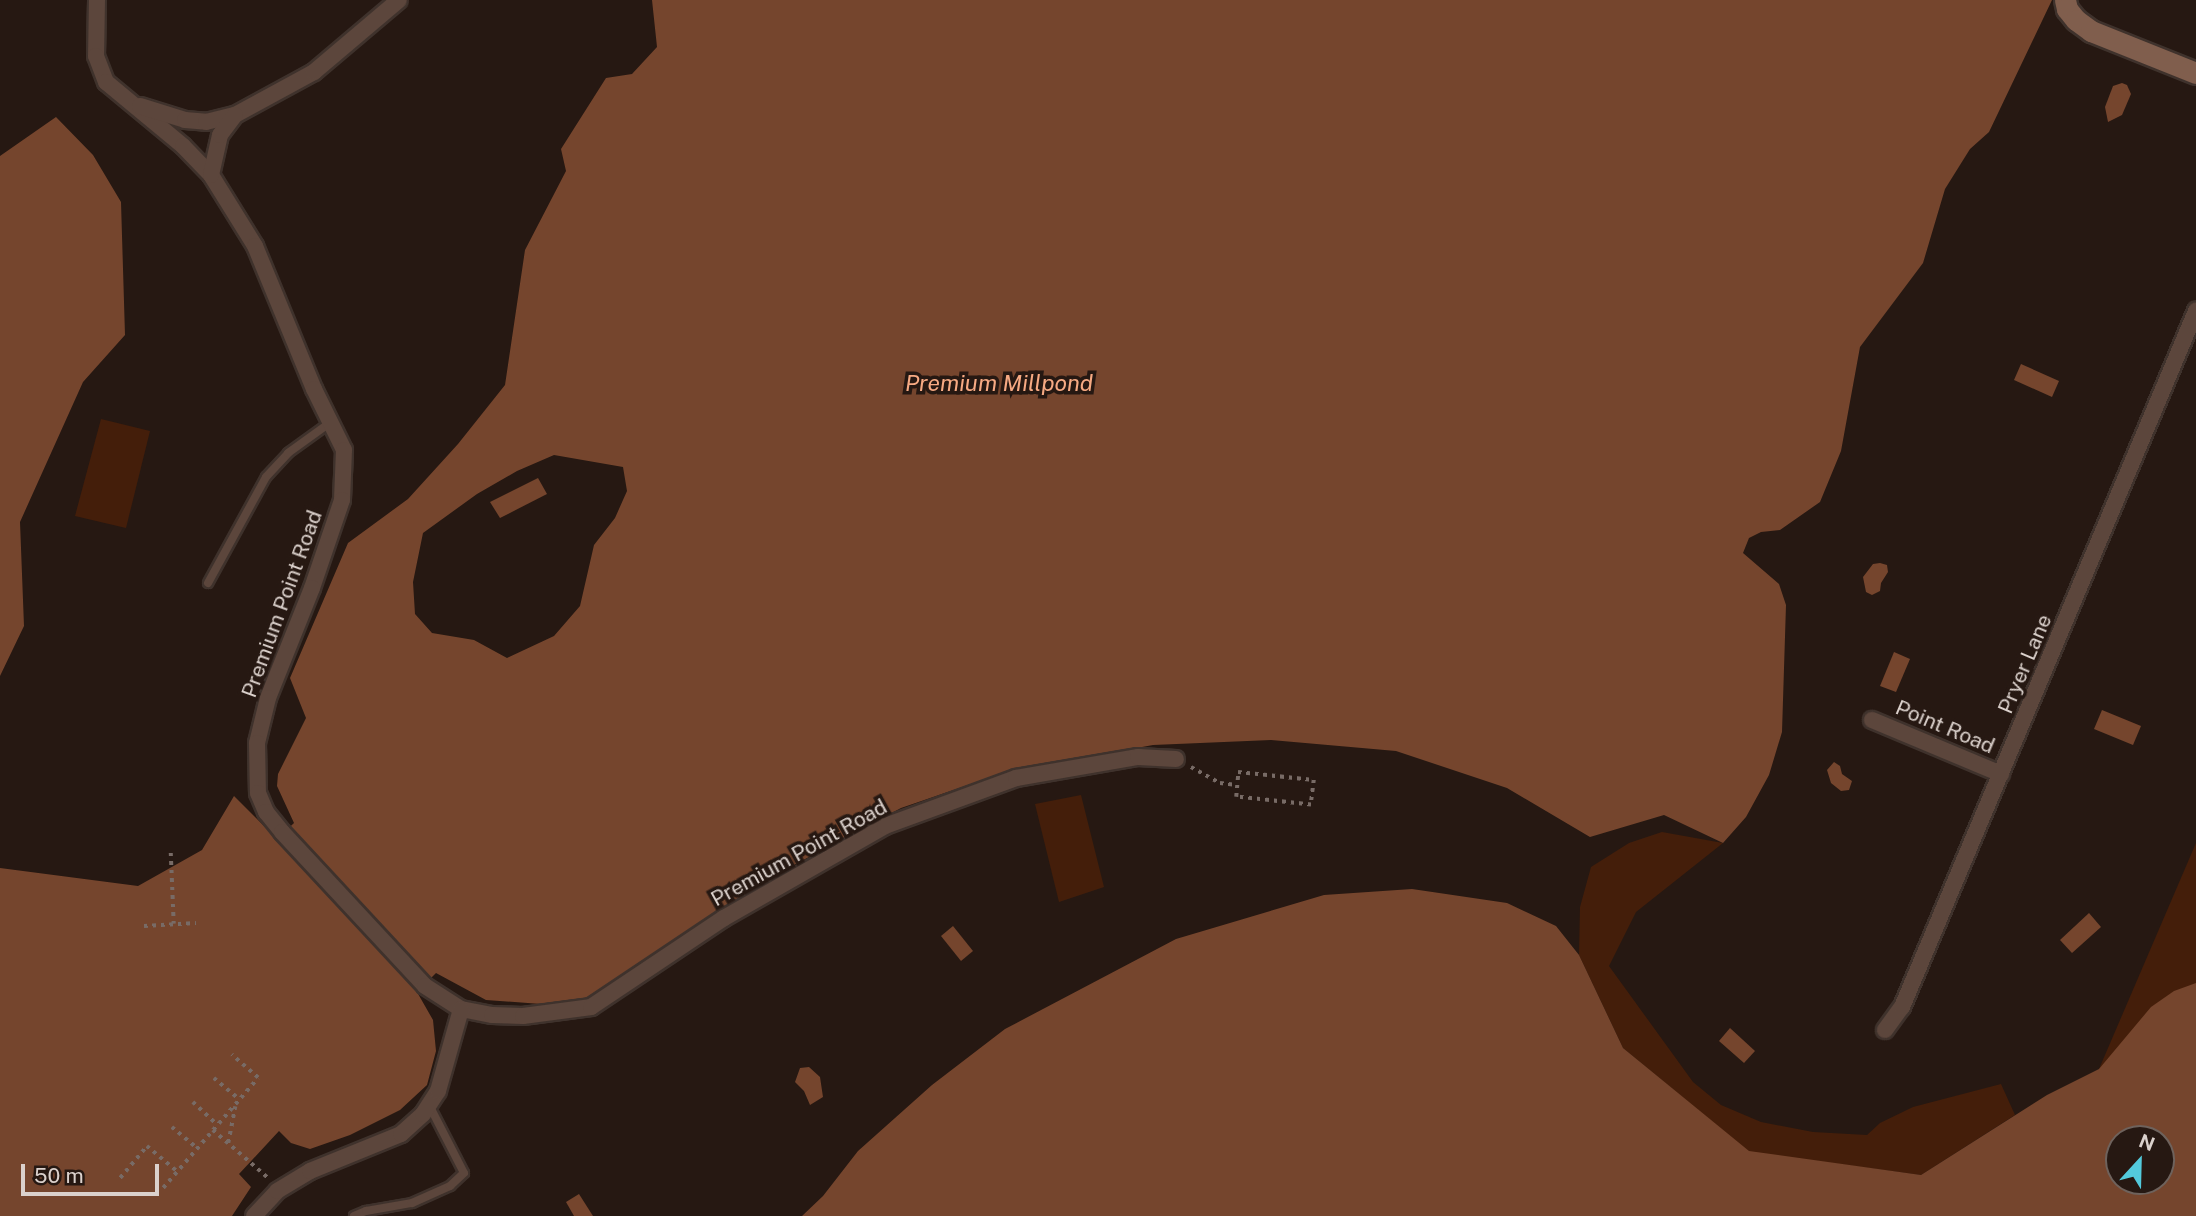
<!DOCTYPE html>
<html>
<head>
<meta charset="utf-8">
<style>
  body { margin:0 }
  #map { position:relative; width:2196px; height:1216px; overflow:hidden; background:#261812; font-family:"Public Sans",sans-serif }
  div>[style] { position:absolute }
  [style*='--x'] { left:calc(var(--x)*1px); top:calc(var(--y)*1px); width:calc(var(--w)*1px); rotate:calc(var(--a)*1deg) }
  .green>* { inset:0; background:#441e0a }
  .water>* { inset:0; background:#75452d }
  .path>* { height:3.5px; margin-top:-1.75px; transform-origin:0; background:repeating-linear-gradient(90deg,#786b66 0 3.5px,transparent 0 8.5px) }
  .roads { filter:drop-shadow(2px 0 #3f322c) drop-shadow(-2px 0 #3f322c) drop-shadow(0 2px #3f322c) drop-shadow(0 -2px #3f322c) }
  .lane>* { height:8px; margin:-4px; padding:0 4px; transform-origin:4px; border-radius:4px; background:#5c463c }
  .street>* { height:16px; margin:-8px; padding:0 8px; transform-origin:8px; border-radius:8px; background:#5c463c }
  .secondary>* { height:21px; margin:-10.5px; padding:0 10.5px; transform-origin:10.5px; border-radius:10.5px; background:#805e4d }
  span { translate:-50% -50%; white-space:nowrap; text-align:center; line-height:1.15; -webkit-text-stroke:7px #261812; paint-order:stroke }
  .street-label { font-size:21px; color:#dbd1cc }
  .water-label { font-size:23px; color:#f7aa83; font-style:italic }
  .north { position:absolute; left:2105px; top:1125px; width:70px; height:70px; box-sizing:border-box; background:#261812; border:2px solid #6e625c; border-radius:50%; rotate:22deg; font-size:19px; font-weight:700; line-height:28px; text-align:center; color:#dbd1cc }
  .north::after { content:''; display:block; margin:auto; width:24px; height:32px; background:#53cadc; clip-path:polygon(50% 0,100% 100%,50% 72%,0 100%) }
  .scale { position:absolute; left:21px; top:1164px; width:138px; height:32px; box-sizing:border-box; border:4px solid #dbd1cc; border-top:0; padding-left:9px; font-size:21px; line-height:24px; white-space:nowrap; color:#dbd1cc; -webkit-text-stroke:5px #261812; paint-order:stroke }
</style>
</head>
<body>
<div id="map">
  <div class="green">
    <i style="clip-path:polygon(101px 419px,150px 431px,126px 528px,75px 516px)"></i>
    <i style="clip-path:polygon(1081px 795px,1104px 887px,1059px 902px,1035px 804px)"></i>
    <i style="clip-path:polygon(1662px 832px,1723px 843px,1636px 912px,1609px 966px,1693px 1082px,1721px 1105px,1761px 1122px,1813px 1132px,1867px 1135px,1880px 1123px,1913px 1107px,2001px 1084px,2015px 1115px,1921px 1175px,1749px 1152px,1623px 1048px,1579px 955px,1580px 907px,1591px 867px,1629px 843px)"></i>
    <i style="clip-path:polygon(2196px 843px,2196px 1040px,2099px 1069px)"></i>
  </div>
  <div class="water">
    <i style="clip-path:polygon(evenodd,652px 0,2052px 0,1989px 132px,1970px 149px,1945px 189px,1923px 263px,1860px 347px,1841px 451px,1820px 502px,1780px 530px,1761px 532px,1749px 538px,1743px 553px,1779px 584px,1786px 605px,1782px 732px,1769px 775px,1746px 817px,1723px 843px,1664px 815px,1590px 837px,1507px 788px,1396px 751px,1271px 740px,1153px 745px,1006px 772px,901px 808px,792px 866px,586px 998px,541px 1004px,486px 1000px,436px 973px,417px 992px,433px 1020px,436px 1051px,427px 1085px,400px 1110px,350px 1135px,310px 1149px,291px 1143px,279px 1131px,239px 1174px,251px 1187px,232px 1216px,0 1216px,0 868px,138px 886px,202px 850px,234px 796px,277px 839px,294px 823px,277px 786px,278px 774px,306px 718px,290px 678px,348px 543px,408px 499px,458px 444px,505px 385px,525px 250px,566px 171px,561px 149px,606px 78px,632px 74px,657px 47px,652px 0,554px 455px,623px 467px,627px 491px,615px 518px,594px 545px,580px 606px,554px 636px,507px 658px,474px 640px,432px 633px,415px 614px,413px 582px,423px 533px,477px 494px,517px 471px,554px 455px)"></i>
    <i style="clip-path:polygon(2122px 83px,2127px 85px,2131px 94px,2122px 115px,2108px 122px,2105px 107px,2113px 86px)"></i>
    <i style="clip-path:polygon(56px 117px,93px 155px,121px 202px,125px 335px,83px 382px,20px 522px,24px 626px,0 676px,0 156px)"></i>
    <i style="clip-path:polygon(2021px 364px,2059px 381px,2052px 397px,2014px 380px)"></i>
    <i style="clip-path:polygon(538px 478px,547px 494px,500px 518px,490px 502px)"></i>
    <i style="clip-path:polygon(1880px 563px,1887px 565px,1888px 572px,1881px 583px,1880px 591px,1872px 595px,1866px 592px,1863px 577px,1873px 564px)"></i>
    <i style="clip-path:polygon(1894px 652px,1910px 659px,1896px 692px,1880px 686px)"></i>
    <i style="clip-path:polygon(2102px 710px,2141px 726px,2133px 745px,2094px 729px)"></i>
    <i style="clip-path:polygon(1834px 762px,1840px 766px,1842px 774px,1852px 781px,1849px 790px,1841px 791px,1831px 783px,1827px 770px)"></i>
    <i style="clip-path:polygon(evenodd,1412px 889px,1507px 903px,1556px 926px,1579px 955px,1623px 1048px,1749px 1151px,1921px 1175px,2047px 1095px,2099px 1069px,2151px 1007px,2174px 991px,2196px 983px,2196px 1216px,802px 1216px,823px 1196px,858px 1151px,932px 1085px,1005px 1029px,1176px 939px,1324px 895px,1412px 889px,2119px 1139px,2161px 1139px,2161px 1181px,2119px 1181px,2119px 1139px)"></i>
    <i style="clip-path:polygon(2089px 913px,2101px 927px,2072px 953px,2060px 940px)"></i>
    <i style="clip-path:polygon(953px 926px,973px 951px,961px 961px,941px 936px)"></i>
    <i style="clip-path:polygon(1730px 1028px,1755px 1051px,1744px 1063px,1719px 1041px)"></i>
    <i style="clip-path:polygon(809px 1067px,820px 1077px,823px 1097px,810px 1105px,804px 1091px,795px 1082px,800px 1068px)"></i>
    <i style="clip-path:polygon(579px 1194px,593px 1216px,574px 1216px,566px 1202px)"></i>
  </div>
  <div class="path">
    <i style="--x:1191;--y:767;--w:33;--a:29"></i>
    <i style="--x:1220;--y:783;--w:17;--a:7"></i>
    <i style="--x:1238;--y:772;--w:76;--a:6"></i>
    <i style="--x:1314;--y:780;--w:25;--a:97"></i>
    <i style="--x:1311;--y:805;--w:75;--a:-173.9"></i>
    <i style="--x:1236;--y:797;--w:25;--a:-85"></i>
    <i style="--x:171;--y:853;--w:71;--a:87.6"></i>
    <i style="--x:144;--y:926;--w:52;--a:-3.3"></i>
    <i style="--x:214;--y:1078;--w:33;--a:40"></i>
    <i style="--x:193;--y:1102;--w:33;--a:43"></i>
    <i style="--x:172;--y:1127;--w:33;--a:40"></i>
    <i style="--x:213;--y:1130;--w:72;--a:41"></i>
    <i style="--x:228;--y:1143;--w:37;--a:-79"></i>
    <i style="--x:120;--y:1178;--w:42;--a:-49.8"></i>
    <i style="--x:147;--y:1146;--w:39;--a:40"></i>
    <i style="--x:163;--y:1188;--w:145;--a:-49.2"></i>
    <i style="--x:258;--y:1078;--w:35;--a:-139"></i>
  </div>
  <div class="roads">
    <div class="lane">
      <i style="--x:208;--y:583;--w:121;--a:-61.3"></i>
      <i style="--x:266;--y:477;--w:33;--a:-47"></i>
      <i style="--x:288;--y:453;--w:53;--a:-35.8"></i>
      <i style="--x:354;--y:1216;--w:13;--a:-23"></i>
      <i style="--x:366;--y:1211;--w:47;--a:-9.9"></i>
      <i style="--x:412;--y:1203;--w:42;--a:-24.1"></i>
      <i style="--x:450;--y:1186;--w:19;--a:-43"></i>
      <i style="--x:464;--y:1173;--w:76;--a:-117.2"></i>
    </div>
    <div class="street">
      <i style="--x:97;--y:0;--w:56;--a:91"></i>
      <i style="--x:96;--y:56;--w:28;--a:69"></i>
      <i style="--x:106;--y:82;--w:100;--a:39.7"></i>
      <i style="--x:183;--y:146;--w:40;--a:46"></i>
      <i style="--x:211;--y:175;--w:84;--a:58.2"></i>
      <i style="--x:255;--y:246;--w:155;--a:67.6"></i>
      <i style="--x:314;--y:389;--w:68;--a:63.8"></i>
      <i style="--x:344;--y:450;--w:50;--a:92.3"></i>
      <i style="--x:342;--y:500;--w:93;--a:108.8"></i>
      <i style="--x:312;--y:588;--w:118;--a:111.8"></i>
      <i style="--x:268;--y:698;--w:46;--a:103.7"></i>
      <i style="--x:257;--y:743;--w:50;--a:88.9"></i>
      <i style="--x:258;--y:793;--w:21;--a:67"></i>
      <i style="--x:266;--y:812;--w:26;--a:51"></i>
      <i style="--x:282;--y:832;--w:210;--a:47.1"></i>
      <i style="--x:425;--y:986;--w:43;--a:32.6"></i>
      <i style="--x:461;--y:1009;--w:32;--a:11"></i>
      <i style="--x:492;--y:1015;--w:31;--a:2"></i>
      <i style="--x:523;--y:1016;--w:69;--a:-7.5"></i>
      <i style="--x:591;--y:1007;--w:160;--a:-33.8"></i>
      <i style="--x:724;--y:918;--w:185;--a:-29.7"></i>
      <i style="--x:885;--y:826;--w:140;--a:-20.1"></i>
      <i style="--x:1016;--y:778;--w:124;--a:-9.8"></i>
      <i style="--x:1138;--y:757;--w:38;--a:3"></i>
      <i style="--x:140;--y:106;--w:47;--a:17.3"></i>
      <i style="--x:185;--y:120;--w:21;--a:5"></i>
      <i style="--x:206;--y:122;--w:30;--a:-14"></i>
      <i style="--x:235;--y:115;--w:90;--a:-28.6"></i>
      <i style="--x:314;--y:72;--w:111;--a:-40.3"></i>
      <i style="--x:211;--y:175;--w:41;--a:-77.3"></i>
      <i style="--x:220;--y:135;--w:25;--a:-53"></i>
      <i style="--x:1872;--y:720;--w:140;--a:22.7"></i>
      <i style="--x:1885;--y:1030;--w:29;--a:-54"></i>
      <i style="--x:1902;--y:1007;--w:756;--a:-67.1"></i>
      <i style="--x:254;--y:1216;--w:34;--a:-47"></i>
      <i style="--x:277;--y:1191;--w:39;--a:-31"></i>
      <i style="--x:310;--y:1171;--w:98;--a:-22.1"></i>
      <i style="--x:401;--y:1134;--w:30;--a:-42"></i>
      <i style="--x:423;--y:1114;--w:27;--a:-57"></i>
      <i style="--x:438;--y:1091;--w:85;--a:-74.3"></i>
    </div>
    <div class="secondary">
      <i style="--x:2065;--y:0;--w:9;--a:77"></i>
      <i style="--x:2067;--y:9;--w:14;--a:51"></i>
      <i style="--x:2076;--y:20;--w:19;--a:36"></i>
      <i style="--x:2091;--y:31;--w:113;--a:21.8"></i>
    </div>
  </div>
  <div class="street-label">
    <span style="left:282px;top:604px;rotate:-70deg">Premium Point Road</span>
    <span style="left:2025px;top:664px;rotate:-67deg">Pryer Lane</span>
    <span style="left:1945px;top:727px;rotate:23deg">Point Road</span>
    <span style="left:799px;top:853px;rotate:-29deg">Premium Point Road</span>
  </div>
  <div class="water-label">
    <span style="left:999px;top:383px">Premium Millpond</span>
  </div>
  <div class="north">N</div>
  <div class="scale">50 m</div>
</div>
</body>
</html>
